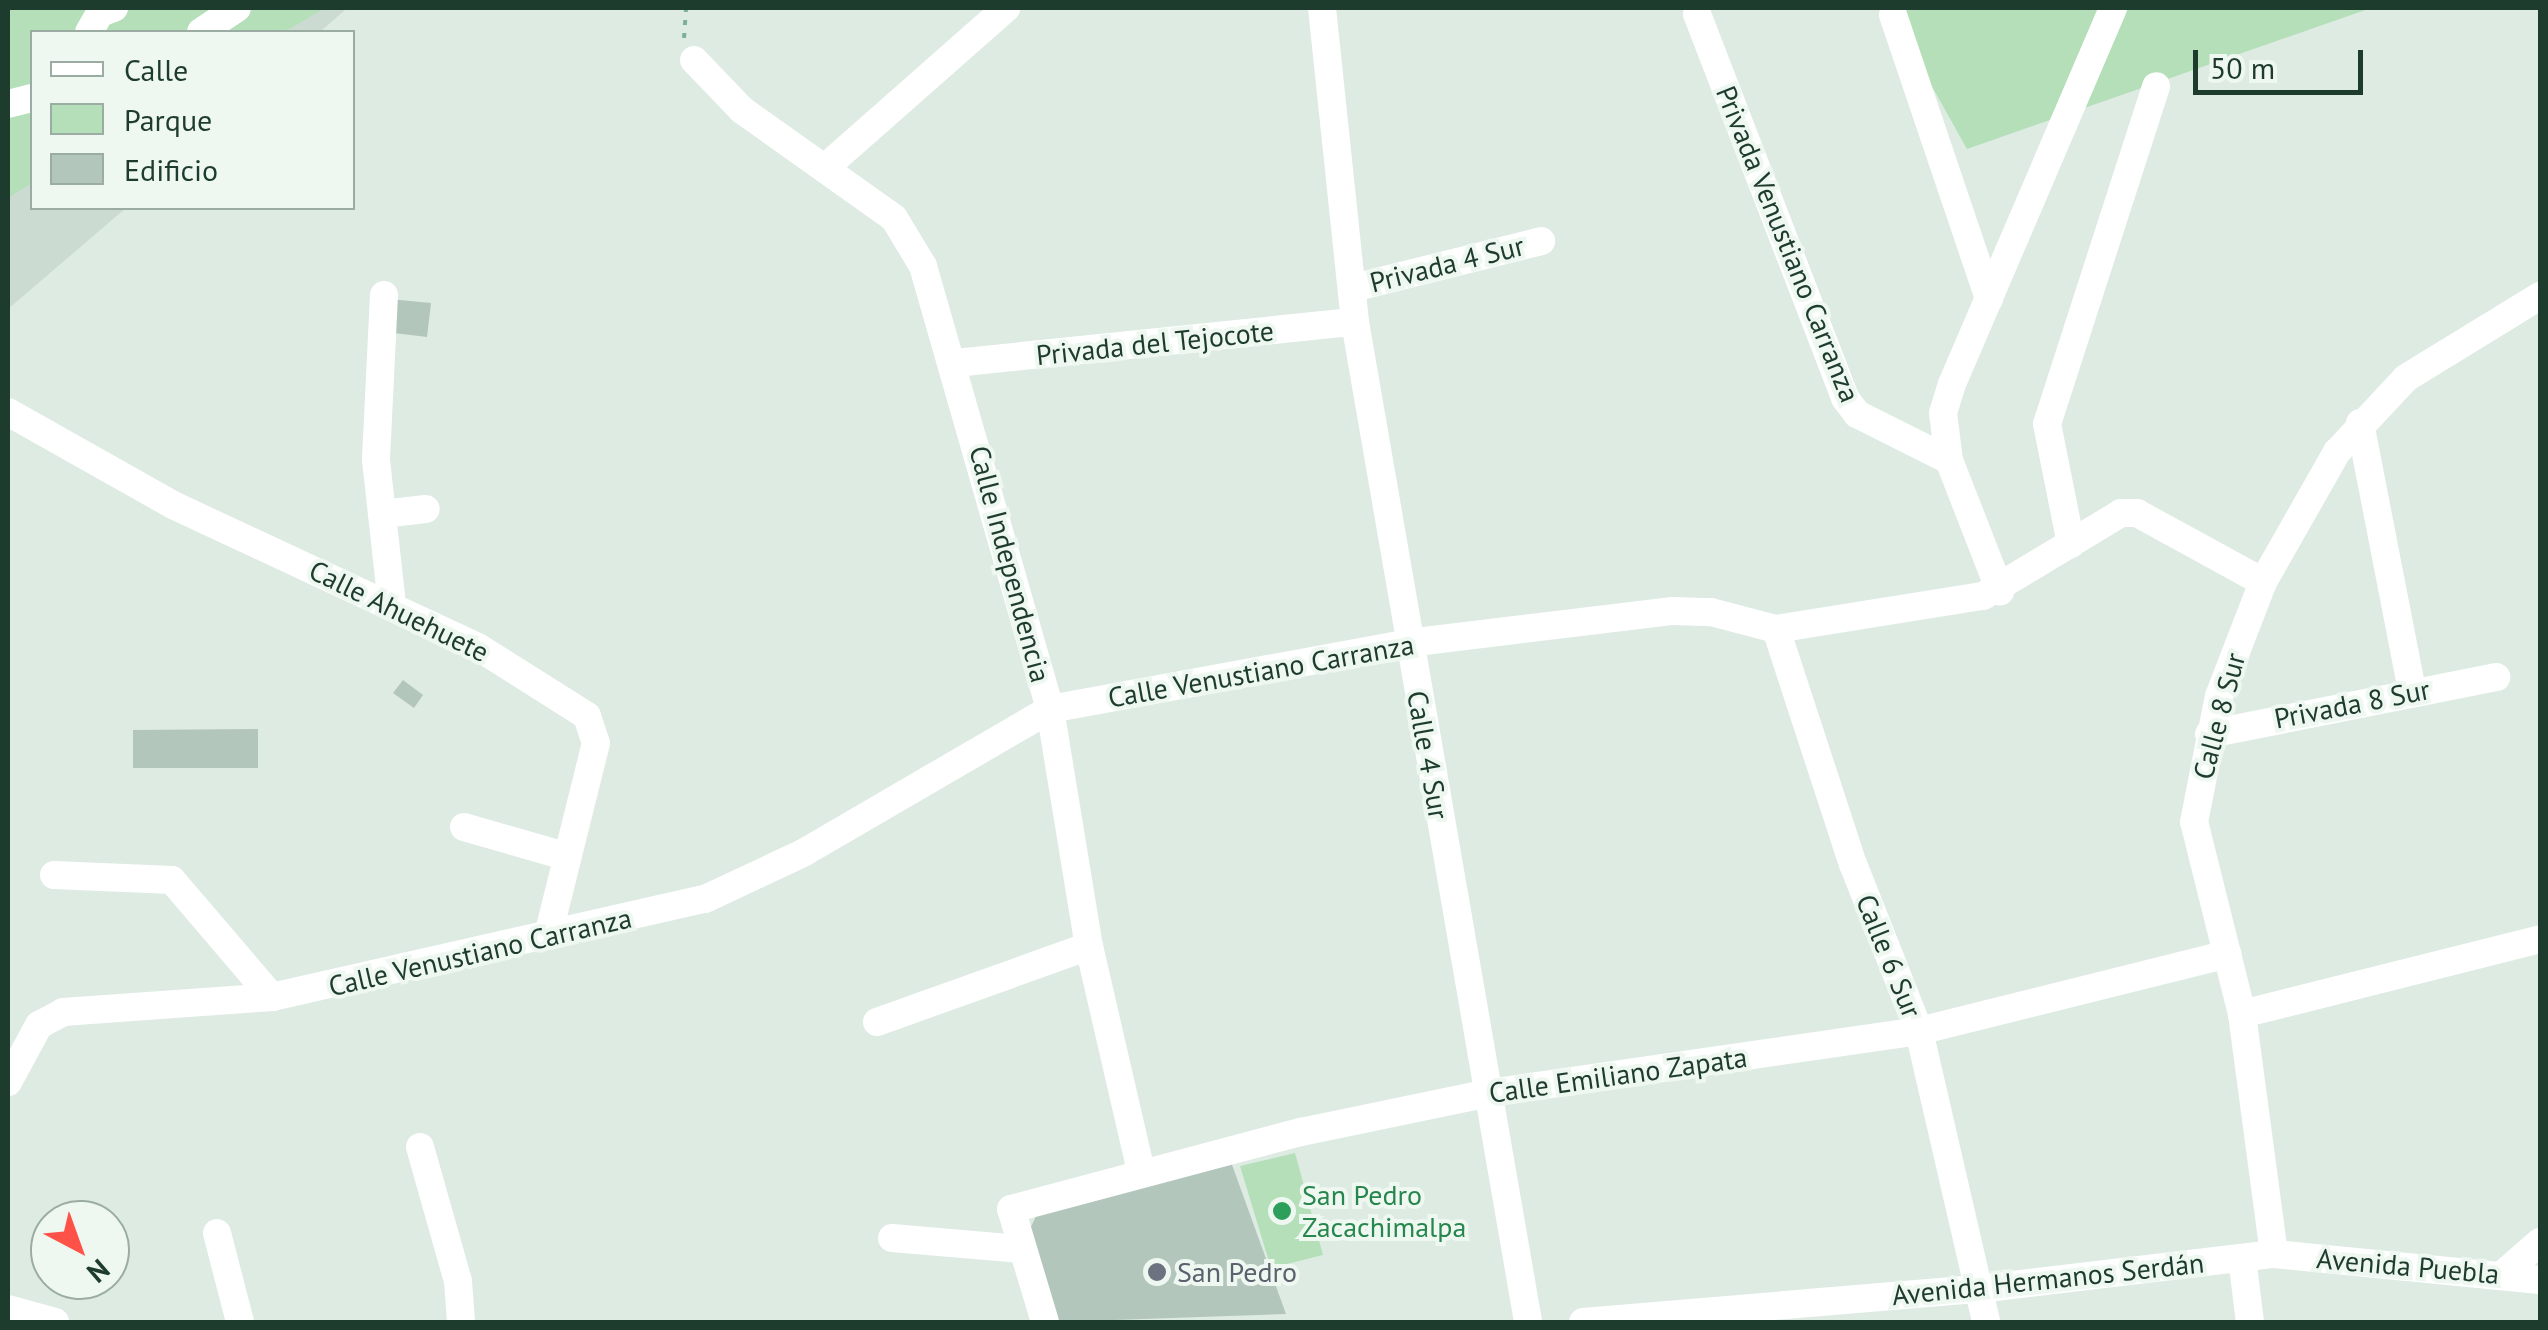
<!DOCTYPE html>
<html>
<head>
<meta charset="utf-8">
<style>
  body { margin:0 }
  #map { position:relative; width:2548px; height:1330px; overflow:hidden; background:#deebe3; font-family:"PT Sans",sans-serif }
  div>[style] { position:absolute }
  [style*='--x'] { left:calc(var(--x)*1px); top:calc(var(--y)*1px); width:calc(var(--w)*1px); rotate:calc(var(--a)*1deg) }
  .built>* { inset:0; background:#ccdbd1 }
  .green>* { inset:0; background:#b4dfb8 }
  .building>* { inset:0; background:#b3c6bb }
  .path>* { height:4px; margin-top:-2px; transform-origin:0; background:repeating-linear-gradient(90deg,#7bb296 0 5px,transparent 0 13px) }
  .minor>* { height:28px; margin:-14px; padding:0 14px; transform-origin:14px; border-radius:14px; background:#fff }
  .dots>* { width:28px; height:28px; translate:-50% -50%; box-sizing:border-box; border:5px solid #eef8f1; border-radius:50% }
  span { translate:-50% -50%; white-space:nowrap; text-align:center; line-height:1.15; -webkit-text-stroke:8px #eef8f1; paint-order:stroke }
  .street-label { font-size:28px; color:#1e3c2e }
  .leisure-label { font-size:28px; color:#27864d }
  .left { translate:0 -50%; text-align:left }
  .worship-label { font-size:28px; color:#5b616d }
  .frame { position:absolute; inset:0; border:10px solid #1e3c2e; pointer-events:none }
  .legend { position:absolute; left:30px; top:30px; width:325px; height:180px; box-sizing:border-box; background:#eef8f1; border:2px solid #9bada3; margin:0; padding:12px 18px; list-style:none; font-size:30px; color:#1e3c2e }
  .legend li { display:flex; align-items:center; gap:20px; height:50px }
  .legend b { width:50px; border:2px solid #9bada3 }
  .north { position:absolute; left:30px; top:1200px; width:100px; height:100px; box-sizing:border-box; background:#eef8f1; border:2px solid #9bada3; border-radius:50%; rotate:139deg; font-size:28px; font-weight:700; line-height:40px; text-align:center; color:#1e3c2e }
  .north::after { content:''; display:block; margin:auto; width:35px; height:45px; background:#fe5249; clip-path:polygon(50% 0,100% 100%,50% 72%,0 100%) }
  .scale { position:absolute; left:2193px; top:50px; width:170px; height:45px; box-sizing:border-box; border:5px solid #1e3c2e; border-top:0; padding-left:12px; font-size:30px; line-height:35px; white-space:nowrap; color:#1e3c2e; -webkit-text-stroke:8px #eef8f1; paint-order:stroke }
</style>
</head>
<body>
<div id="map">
  <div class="built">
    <i style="clip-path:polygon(8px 8px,347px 8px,320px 32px,32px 32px,32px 208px,126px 208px,8px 309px)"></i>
  </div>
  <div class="green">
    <i style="clip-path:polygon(8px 8px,325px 8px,284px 32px,32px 32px,32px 183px,8px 198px)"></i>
    <i style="clip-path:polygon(1888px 8px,2371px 8px,1967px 149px)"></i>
    <i style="clip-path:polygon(1295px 1153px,1323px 1255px,1271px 1268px,1240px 1166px)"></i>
  </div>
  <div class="building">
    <i style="clip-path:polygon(389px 299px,431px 303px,427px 337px,385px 332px)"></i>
    <i style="clip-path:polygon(403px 680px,423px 695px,414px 708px,393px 693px)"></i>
    <i style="clip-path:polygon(258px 729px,258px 768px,133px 768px,133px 730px)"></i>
    <i style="clip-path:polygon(1231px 1162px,1286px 1314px,1057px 1322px,1030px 1229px,1037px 1214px)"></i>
  </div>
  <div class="path">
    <i style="--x:684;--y:38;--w:30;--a:-86"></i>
  </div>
  <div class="minor">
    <i style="--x:1322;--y:8;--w:316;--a:84"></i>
    <i style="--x:1355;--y:322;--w:1015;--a:80.18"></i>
    <i style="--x:1697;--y:14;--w:412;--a:68.9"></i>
    <i style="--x:1845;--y:398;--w:20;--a:53"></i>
    <i style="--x:1857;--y:414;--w:103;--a:26.6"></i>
    <i style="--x:1949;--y:460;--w:141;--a:68.7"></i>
    <i style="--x:1893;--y:15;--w:300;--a:71.3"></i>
    <i style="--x:89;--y:32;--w:22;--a:-60"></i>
    <i style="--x:100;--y:13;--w:15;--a:-20"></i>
    <i style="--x:201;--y:32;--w:43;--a:-33.7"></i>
    <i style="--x:694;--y:60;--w:69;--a:46.2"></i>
    <i style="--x:742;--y:110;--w:186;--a:35.4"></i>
    <i style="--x:894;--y:218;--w:56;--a:58.9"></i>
    <i style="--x:923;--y:266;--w:461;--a:74"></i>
    <i style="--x:1050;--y:709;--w:240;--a:80.7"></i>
    <i style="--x:1089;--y:946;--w:231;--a:77"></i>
    <i style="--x:8;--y:104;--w:25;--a:-14"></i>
    <i style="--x:827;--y:166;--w:239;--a:-41.4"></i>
    <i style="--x:1353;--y:288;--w:194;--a:-14"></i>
    <i style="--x:384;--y:295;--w:165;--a:92.8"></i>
    <i style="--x:376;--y:460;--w:146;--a:83.7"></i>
    <i style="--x:955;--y:363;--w:402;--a:-5.9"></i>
    <i style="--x:8;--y:412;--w:189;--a:29.4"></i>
    <i style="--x:173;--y:505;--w:336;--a:25"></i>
    <i style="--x:478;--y:647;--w:129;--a:32.3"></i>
    <i style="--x:587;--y:716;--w:28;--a:72"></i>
    <i style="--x:596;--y:743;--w:195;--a:104"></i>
    <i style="--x:2360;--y:423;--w:272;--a:79"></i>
    <i style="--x:1949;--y:460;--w:47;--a:-97.3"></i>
    <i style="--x:1943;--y:413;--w:30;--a:-73"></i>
    <i style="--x:1952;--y:384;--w:409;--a:-66.8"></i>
    <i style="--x:382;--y:514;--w:44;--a:-6.5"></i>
    <i style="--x:2071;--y:544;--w:122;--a:-101.3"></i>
    <i style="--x:2047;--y:424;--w:355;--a:-72.1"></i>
    <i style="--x:1776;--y:629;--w:247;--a:71.9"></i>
    <i style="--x:1853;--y:864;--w:180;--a:68.4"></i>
    <i style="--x:1919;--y:1031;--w:299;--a:77"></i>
    <i style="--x:2209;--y:734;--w:293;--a:-11.2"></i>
    <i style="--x:464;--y:827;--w:105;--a:16"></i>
    <i style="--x:54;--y:875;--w:118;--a:2.4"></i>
    <i style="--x:172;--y:880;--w:154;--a:49.5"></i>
    <i style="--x:2242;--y:1014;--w:307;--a:-14.1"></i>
    <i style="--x:877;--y:1022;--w:225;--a:-19.7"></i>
    <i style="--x:8;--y:1082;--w:65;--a:-61.5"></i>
    <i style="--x:39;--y:1025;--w:27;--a:-28"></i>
    <i style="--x:63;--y:1012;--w:210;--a:-4.1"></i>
    <i style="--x:272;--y:997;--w:444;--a:-12.8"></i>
    <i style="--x:705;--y:899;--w:108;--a:-25.1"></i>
    <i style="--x:803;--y:853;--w:286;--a:-30.2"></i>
    <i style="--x:1050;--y:709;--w:364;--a:-10.4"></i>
    <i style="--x:1408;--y:643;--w:267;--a:-6.9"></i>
    <i style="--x:1673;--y:611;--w:38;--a:2"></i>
    <i style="--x:1711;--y:612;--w:67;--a:14.7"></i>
    <i style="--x:1776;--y:629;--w:210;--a:-9.1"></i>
    <i style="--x:1983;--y:596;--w:161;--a:-31"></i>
    <i style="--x:2121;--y:513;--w:16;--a:0"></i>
    <i style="--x:2137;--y:513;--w:144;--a:28.7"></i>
    <i style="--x:420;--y:1147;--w:139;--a:74.2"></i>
    <i style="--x:458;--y:1281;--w:41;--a:85.8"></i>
    <i style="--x:217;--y:1233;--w:92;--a:75.5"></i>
    <i style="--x:892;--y:1238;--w:128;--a:4.9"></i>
    <i style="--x:2274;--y:1254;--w:242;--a:-97.6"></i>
    <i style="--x:2242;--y:1014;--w:198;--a:-104"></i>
    <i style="--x:2194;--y:822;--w:128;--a:-78.8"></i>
    <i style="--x:2219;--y:696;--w:122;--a:-68.9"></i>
    <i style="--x:2263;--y:582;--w:150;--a:-60.4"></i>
    <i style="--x:2337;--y:452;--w:101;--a:-47"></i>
    <i style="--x:2406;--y:378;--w:157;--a:-31.5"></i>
    <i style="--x:2242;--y:1258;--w:64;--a:82.9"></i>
    <i style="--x:2503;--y:1274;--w:49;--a:-40.9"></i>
    <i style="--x:8;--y:1309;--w:49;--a:15.5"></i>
    <i style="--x:1045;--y:1322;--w:118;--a:-106.7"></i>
    <i style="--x:1011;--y:1209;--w:300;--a:-14.9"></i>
    <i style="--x:1301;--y:1132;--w:192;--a:-11.7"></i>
    <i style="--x:1489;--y:1093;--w:434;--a:-8.2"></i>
    <i style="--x:1919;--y:1031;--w:318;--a:-14"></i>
    <i style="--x:1583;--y:1322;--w:397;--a:-4.8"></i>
    <i style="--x:1979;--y:1289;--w:297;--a:-6.8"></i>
    <i style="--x:2274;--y:1254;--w:267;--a:5.6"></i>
  </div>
  <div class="dots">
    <i style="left:1282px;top:1211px;background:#2e9e5b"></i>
    <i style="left:1157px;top:1272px;background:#6b7280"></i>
  </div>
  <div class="street-label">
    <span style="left:1788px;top:244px;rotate:68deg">Privada Venustiano Carranza</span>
    <span style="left:1447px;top:264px;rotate:-14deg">Privada 4 Sur</span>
    <span style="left:1155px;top:343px;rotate:-6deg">Privada del Tejocote</span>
    <span style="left:1010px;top:564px;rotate:75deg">Calle Independencia</span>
    <span style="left:399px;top:611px;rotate:26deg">Calle Ahuehuete</span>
    <span style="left:1261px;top:671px;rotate:-10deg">Calle Venustiano Carranza</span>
    <span style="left:2352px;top:704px;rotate:-11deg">Privada 8 Sur</span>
    <span style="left:2219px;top:716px;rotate:-75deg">Calle 8 Sur</span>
    <span style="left:1428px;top:755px;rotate:80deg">Calle 4 Sur</span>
    <span style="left:480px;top:952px;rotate:-13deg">Calle Venustiano Carranza</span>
    <span style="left:1889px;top:956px;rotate:68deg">Calle 6 Sur</span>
    <span style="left:1618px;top:1075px;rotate:-8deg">Calle Emiliano Zapata</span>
    <span style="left:2408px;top:1266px;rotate:5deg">Avenida Puebla</span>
    <span style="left:2048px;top:1279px;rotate:-6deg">Avenida Hermanos Serdán</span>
  </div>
  <div class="leisure-label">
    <span class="left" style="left:1302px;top:1211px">San Pedro<br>Zacachimalpa</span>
  </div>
  <div class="worship-label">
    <span class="left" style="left:1177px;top:1272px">San Pedro</span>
  </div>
  <div class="frame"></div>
  <ul class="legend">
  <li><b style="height:12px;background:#fff"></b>Calle</li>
  <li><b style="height:28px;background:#b4dfb8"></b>Parque</li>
  <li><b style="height:28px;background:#b3c6bb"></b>Edificio</li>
  </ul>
  <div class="north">N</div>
  <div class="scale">50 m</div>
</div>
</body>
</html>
